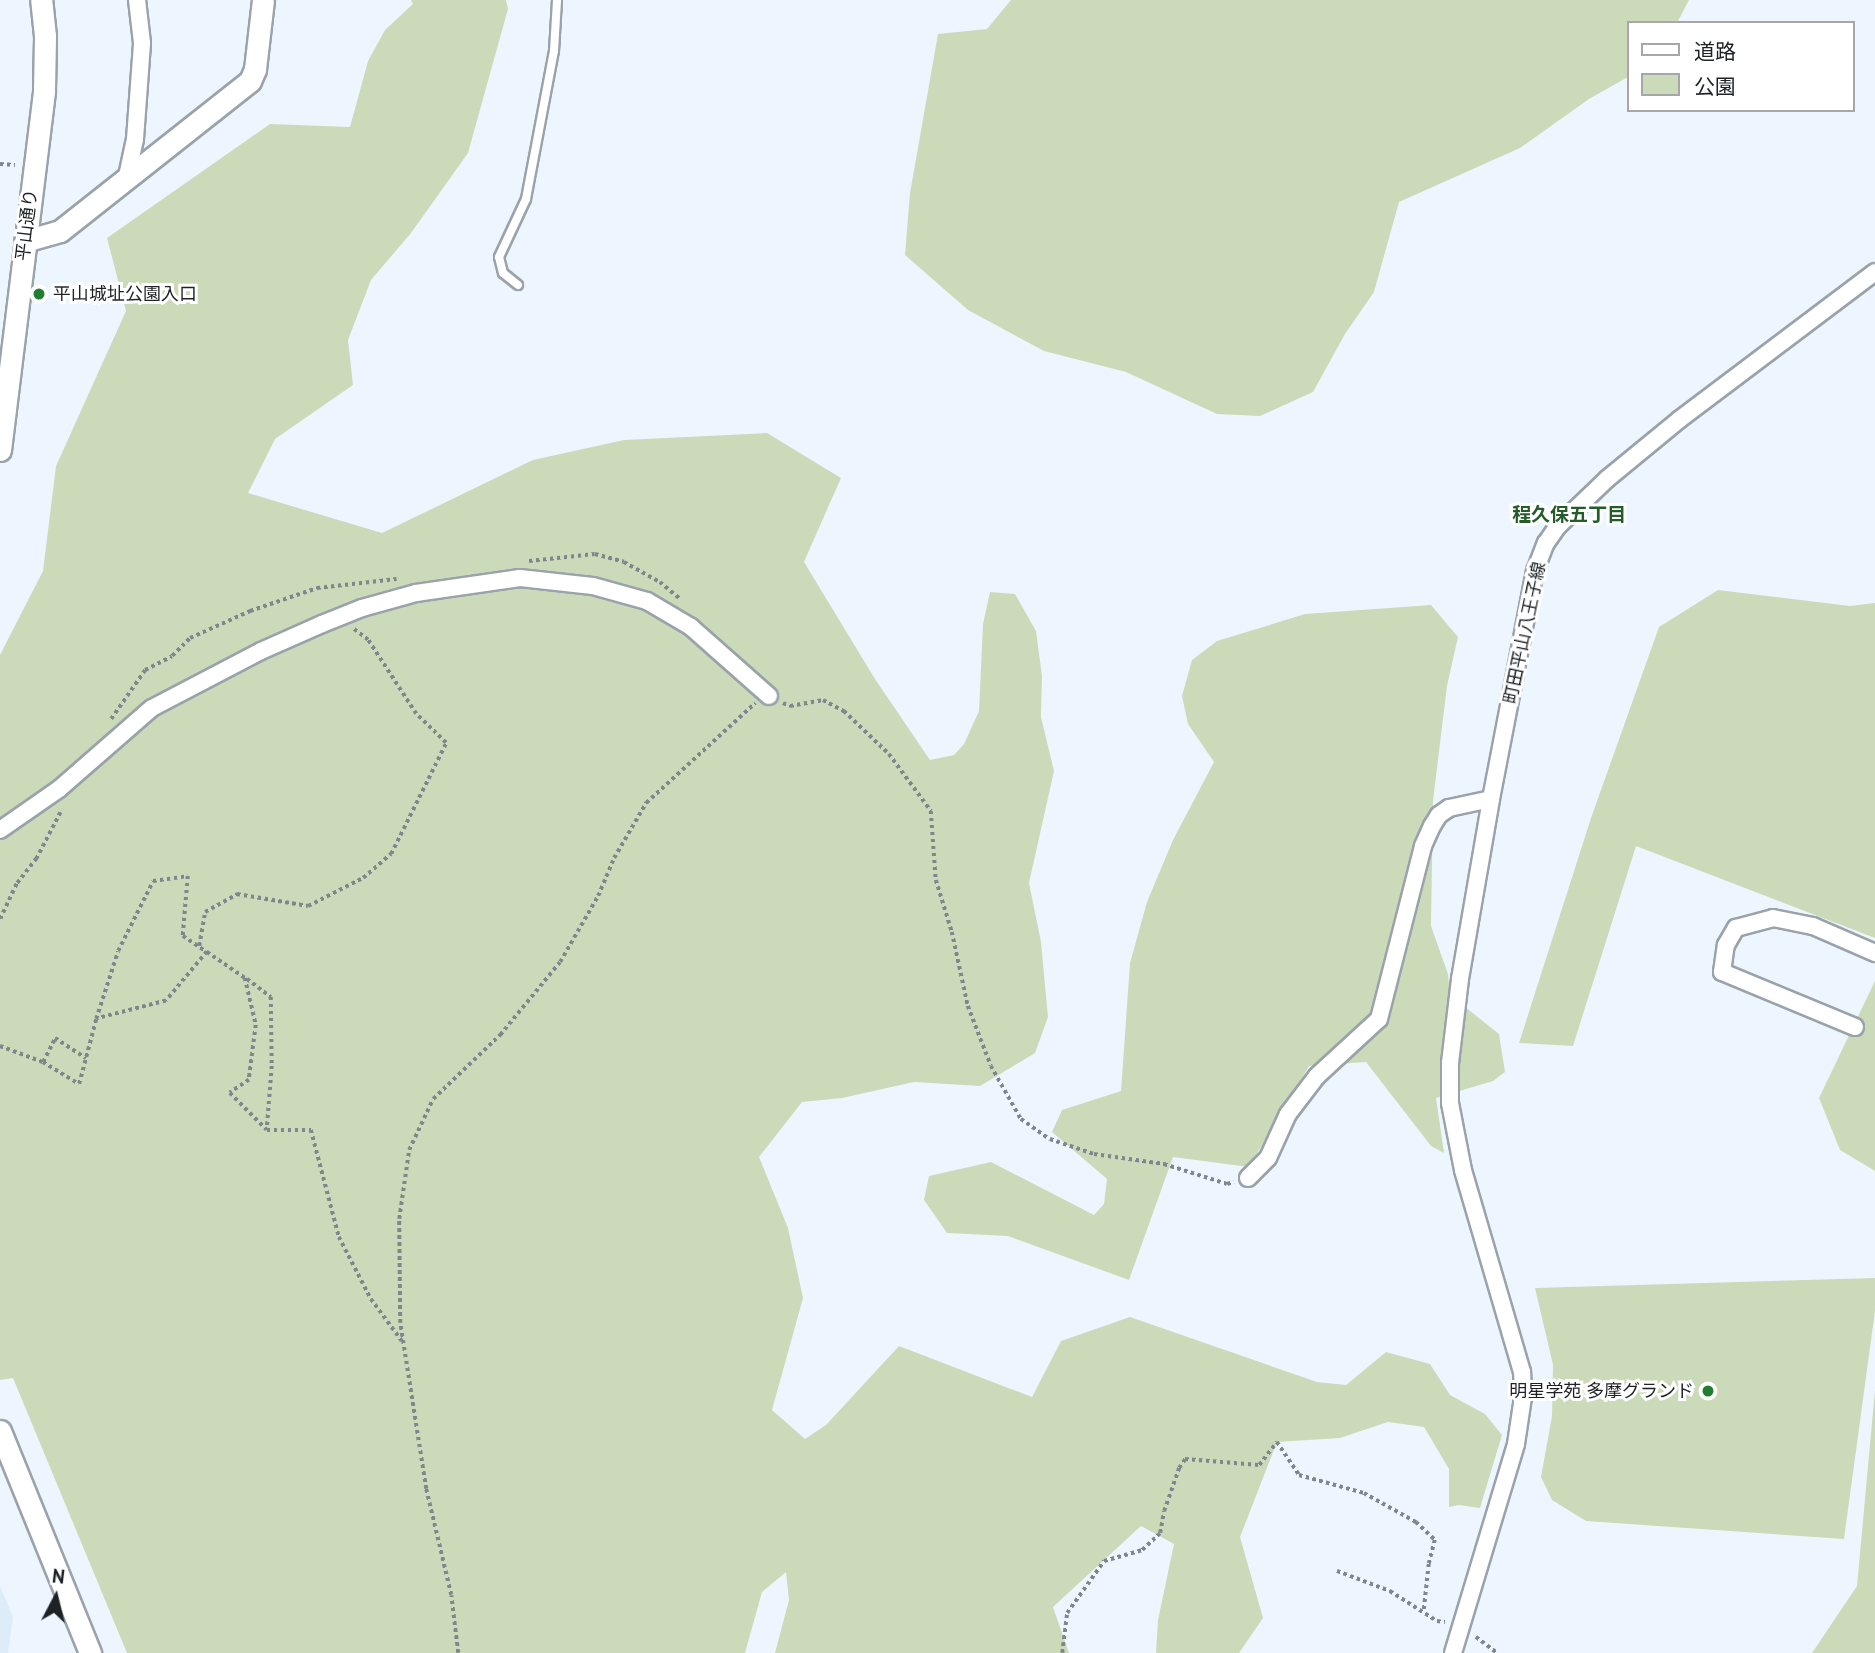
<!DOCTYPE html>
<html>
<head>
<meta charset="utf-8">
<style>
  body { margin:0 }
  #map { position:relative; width:1875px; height:1653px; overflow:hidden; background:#edf6fe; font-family:"PT Sans","Noto Sans JP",sans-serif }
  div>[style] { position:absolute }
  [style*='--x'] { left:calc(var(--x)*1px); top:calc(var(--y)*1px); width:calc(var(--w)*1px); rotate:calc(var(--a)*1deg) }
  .built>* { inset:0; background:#dcecf9 }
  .green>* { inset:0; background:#cbdbb9 }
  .path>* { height:3.5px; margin-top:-1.75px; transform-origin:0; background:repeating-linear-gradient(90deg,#80878c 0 3.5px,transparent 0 7px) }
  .roads { filter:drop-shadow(2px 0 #9aa2aa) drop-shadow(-2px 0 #9aa2aa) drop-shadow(0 2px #9aa2aa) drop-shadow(0 -2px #9aa2aa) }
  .lane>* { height:8px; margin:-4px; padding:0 4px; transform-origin:4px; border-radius:4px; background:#fff }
  .street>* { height:16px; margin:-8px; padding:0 8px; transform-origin:8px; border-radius:8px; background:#fff }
  .secondary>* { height:21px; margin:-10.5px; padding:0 10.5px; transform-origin:10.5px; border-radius:10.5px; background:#fff }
  .dots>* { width:19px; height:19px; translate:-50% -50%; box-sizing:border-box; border:4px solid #fff; border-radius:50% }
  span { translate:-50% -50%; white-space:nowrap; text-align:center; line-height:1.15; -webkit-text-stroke:6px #fff; paint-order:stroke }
  .street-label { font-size:18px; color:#1e2225 }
  .poi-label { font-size:18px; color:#1e2225 }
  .left { translate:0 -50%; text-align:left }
  .right { translate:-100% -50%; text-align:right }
  .neighbourhood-label { font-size:19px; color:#245d2a; font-weight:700 }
  .legend { position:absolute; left:1627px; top:21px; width:228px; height:91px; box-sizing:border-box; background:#fff; border:2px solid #a5a7a8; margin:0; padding:9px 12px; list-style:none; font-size:21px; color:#1e2225 }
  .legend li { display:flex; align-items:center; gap:14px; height:35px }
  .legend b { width:35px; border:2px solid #a5a7a8 }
  .north { position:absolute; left:21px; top:1562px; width:70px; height:70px; -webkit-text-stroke:5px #fff; paint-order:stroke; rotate:7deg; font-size:19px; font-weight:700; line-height:28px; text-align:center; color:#1e2225 }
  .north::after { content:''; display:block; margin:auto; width:24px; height:32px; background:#1e2225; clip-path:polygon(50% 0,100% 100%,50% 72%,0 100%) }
</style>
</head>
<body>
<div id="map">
  <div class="built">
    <i style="clip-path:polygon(0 1586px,13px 1617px,8px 1653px,0 1653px)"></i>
  </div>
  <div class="green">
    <i style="clip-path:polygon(411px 0,506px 0,508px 9px,468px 153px,411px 233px,371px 280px,348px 340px,353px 385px,275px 439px,248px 493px,382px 533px,533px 460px,624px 440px,767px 433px,841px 478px,804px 562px,875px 679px,930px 760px,954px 755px,964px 744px,979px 711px,983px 624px,990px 592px,1015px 594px,1036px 631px,1042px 676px,1041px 717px,1054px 771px,1029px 883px,1041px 942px,1048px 1017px,1035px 1053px,980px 1086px,914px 1082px,842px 1098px,802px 1102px,759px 1157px,788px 1228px,803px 1298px,772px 1410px,805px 1439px,826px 1425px,899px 1346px,1032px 1397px,1061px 1341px,1130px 1317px,1317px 1382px,1346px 1385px,1386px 1352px,1430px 1364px,1450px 1395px,1485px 1414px,1502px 1435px,1480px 1508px,1459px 1505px,1449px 1507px,1449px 1469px,1424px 1427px,1388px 1422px,1340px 1438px,1277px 1442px,1240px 1537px,1263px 1618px,1239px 1653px,1156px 1653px,1158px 1620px,1174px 1544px,1141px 1526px,1053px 1607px,1069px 1653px,775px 1653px,789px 1600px,786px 1572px,762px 1592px,745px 1653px,127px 1653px,13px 1378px,0 1380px,0 655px,43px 571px,56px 466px,126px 311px,107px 238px,270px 124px,350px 127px,368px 61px,385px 30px,413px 4px)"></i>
    <i style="clip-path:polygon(1011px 0,1689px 0,1677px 23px,1628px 23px,1628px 77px,1589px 99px,1520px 148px,1399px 202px,1374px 292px,1345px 334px,1313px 392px,1260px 416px,1217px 414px,1126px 372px,1044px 351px,968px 310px,905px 255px,910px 193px,938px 34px,987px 29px)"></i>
    <i style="clip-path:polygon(1718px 590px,1850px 606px,1875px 603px,1875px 938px,1636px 846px,1573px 1046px,1519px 1043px,1591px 818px,1659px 627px)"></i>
    <i style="clip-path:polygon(1431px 605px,1458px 637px,1447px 686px,1433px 801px,1431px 926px,1448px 974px,1450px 995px,1499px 1034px,1505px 1072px,1493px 1081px,1436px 1098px,1444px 1153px,1431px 1146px,1366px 1062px,1309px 1066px,1249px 1167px,1173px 1157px,1129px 1280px,1008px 1236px,947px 1233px,924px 1200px,929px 1176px,991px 1162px,1094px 1215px,1104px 1204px,1107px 1179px,1052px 1132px,1062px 1110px,1121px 1091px,1130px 963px,1147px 902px,1173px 840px,1214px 762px,1188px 724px,1182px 696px,1192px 660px,1217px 641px,1305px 614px)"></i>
    <i style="clip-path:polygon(1875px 981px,1875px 1171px,1840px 1150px,1819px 1098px)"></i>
    <i style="clip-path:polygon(1875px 1278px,1875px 1311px,1844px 1539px,1586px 1521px,1552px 1500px,1541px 1477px,1552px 1416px,1553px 1365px,1535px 1288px)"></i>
    <i style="clip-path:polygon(1875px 1390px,1875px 1653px,1812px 1653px,1857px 1586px)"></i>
  </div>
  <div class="path">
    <i style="--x:0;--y:164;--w:15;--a:4"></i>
    <i style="--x:529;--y:561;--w:66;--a:-6.1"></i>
    <i style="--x:595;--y:554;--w:30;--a:15"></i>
    <i style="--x:624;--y:562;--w:41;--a:29.1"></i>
    <i style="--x:660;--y:582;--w:26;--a:40"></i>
    <i style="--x:783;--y:703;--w:8;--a:23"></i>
    <i style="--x:790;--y:706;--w:34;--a:-10"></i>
    <i style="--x:823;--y:700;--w:24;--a:28"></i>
    <i style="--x:844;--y:711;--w:62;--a:43.7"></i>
    <i style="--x:889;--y:754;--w:71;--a:53.6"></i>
    <i style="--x:931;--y:811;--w:69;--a:85.9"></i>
    <i style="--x:936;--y:880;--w:54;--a:72.9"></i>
    <i style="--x:952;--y:932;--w:76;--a:77.8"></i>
    <i style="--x:968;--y:1006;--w:64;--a:69"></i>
    <i style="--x:991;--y:1066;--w:61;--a:60.5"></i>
    <i style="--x:1021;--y:1119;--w:35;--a:35"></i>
    <i style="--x:1050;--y:1139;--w:46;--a:18.8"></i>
    <i style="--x:1094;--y:1154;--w:71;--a:8.1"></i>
    <i style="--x:1164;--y:1164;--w:66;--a:17.6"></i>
    <i style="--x:1227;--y:1184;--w:7;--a:-16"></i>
    <i style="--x:111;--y:719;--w:60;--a:-55.2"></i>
    <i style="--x:145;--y:670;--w:30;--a:-27"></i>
    <i style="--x:172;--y:656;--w:25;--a:-45"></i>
    <i style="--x:190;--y:638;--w:66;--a:-24.2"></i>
    <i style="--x:250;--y:611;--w:71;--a:-18.9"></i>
    <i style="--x:317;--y:588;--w:80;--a:-6.5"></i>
    <i style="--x:0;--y:919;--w:40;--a:-65"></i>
    <i style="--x:17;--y:883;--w:31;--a:-52"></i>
    <i style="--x:36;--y:859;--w:56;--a:-62.5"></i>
    <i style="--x:199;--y:946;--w:35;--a:-80"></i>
    <i style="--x:205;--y:912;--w:37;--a:-29"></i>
    <i style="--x:237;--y:894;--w:72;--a:9.6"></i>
    <i style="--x:308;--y:906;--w:62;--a:-27"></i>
    <i style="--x:363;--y:878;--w:37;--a:-41"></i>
    <i style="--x:391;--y:854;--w:124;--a:-63.6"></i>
    <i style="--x:446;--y:743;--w:42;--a:-136"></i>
    <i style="--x:416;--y:714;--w:88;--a:-123"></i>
    <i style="--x:368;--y:640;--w:20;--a:-143"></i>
    <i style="--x:207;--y:952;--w:46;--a:34.4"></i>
    <i style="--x:245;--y:978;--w:48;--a:76.8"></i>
    <i style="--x:256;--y:1025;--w:55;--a:97.3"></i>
    <i style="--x:249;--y:1080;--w:23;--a:146"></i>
    <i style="--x:230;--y:1093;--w:52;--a:45"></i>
    <i style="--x:267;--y:1130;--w:44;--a:0"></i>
    <i style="--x:311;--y:1130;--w:111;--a:75.3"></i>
    <i style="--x:339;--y:1237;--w:70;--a:62.7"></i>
    <i style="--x:371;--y:1299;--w:52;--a:53.6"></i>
    <i style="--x:247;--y:979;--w:30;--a:37"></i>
    <i style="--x:271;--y:997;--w:69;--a:89.2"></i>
    <i style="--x:272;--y:1066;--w:64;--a:94.5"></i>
    <i style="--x:0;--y:1046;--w:46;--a:20.4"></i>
    <i style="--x:43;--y:1062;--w:42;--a:31.4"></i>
    <i style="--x:79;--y:1084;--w:67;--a:-75.3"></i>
    <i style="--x:96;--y:1019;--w:71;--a:-72.1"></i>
    <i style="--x:118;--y:951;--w:78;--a:-63.4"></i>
    <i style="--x:153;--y:881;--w:35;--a:-8"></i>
    <i style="--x:188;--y:876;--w:60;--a:94.8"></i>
    <i style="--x:183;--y:936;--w:29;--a:34"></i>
    <i style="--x:207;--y:952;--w:64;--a:129.9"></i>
    <i style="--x:166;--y:1001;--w:72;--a:165.6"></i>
    <i style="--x:43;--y:1062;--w:27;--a:-63"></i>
    <i style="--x:55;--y:1038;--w:37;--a:33"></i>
    <i style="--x:1337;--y:1571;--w:57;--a:20.7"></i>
    <i style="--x:1390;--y:1591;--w:56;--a:32.6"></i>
    <i style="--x:1437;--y:1621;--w:8;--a:7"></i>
    <i style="--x:1476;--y:1637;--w:26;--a:37"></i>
    <i style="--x:458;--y:1653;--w:58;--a:-96.9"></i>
    <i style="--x:451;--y:1595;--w:109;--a:-103.3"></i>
    <i style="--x:426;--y:1489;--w:168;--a:-98.9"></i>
    <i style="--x:400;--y:1323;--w:104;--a:-90.6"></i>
    <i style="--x:399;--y:1219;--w:70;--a:-81.8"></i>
    <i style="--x:409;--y:1150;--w:56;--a:-64.8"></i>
    <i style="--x:433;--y:1099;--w:93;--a:-43.7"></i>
    <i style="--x:500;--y:1035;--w:94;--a:-50.6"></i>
    <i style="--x:560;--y:962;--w:76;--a:-60.1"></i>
    <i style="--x:598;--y:896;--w:41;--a:-67.2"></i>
    <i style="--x:614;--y:858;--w:64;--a:-59.8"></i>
    <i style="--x:646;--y:803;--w:148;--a:-42.5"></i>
    <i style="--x:1062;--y:1653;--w:40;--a:-82.9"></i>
    <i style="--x:1067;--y:1613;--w:64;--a:-54.6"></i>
    <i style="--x:1104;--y:1561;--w:40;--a:-16"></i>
    <i style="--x:1142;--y:1550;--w:25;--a:-43"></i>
    <i style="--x:1160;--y:1533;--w:22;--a:-80"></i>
    <i style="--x:1164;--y:1511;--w:46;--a:-70.8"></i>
    <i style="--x:1179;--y:1468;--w:11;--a:-56"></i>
    <i style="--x:1185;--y:1459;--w:74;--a:4.6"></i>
    <i style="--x:1259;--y:1465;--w:29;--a:-52"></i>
    <i style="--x:1277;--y:1442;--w:40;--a:56"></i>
    <i style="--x:1299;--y:1475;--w:67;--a:15.5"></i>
    <i style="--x:1364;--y:1493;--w:60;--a:29.1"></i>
    <i style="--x:1416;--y:1522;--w:26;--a:43"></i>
    <i style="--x:1435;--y:1540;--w:25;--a:104"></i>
    <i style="--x:1429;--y:1564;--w:46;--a:96.2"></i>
  </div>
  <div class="roads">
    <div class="lane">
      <i style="--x:518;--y:285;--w:19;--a:-141"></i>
      <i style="--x:503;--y:273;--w:16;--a:-104"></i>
      <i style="--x:499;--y:257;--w:64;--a:-65"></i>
      <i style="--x:526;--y:199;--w:151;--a:-79.3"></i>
      <i style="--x:554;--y:51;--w:51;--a:-86.6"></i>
    </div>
    <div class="street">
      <i style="--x:126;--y:181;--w:43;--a:-77.9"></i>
      <i style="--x:135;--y:139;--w:96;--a:-85.8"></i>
      <i style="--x:142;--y:43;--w:43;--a:-96.6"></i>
      <i style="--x:0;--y:830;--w:72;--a:-34.8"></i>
      <i style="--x:59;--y:789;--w:123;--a:-41.1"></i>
      <i style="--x:152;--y:708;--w:123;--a:-27.6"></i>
      <i style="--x:261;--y:651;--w:67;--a:-23.9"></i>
      <i style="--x:322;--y:624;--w:43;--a:-21.8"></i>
      <i style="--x:362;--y:608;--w:56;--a:-15.5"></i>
      <i style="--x:416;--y:593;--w:105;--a:-8.2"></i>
      <i style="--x:520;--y:578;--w:73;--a:6.3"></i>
      <i style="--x:593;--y:586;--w:56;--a:15.5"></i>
      <i style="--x:647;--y:601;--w:51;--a:30.6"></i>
      <i style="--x:691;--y:627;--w:104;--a:41.5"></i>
      <i style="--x:1855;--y:1027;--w:144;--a:-157.5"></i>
      <i style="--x:1722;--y:972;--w:27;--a:-82"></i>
      <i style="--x:1726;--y:945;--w:20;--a:-60"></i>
      <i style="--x:1736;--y:928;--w:38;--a:-15"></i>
      <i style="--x:1773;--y:918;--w:41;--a:11.3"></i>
      <i style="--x:1813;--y:926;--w:68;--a:23.5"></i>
      <i style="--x:1248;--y:1178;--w:28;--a:-45"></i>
      <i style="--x:1268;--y:1158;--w:48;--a:-65.6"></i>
      <i style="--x:1288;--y:1114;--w:48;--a:-52.7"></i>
      <i style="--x:1317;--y:1076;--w:84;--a:-42.6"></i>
      <i style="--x:1379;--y:1019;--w:179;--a:-75.7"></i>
      <i style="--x:1423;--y:846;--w:22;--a:-66"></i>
      <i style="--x:1432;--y:826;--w:13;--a:-58"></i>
      <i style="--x:1439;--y:815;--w:12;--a:-35"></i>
      <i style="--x:1449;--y:808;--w:43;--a:-12.1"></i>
      <i style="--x:1453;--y:1653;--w:218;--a:-73.2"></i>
      <i style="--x:1516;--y:1444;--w:48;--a:-81.5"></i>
      <i style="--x:1523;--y:1397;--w:25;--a:-92"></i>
      <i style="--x:1522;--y:1372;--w:210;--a:-106.3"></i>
      <i style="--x:1463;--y:1170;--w:68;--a:-101"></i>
      <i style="--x:1450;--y:1103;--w:40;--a:-90"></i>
      <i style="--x:1450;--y:1063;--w:85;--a:-83.2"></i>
      <i style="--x:1460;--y:979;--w:183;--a:-80.2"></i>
      <i style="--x:1491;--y:799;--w:232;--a:-79.1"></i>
      <i style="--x:1535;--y:571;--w:30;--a:-69"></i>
      <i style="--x:1546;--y:543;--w:19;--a:-55"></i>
      <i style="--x:1557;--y:527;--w:69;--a:-43.8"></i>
      <i style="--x:1607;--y:479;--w:94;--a:-39.4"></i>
      <i style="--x:1680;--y:419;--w:244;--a:-37"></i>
    </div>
    <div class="secondary">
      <i style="--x:25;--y:241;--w:36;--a:-16"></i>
      <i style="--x:60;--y:231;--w:242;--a:-38.3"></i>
      <i style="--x:250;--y:81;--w:13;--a:-67"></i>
      <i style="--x:255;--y:69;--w:69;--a:-83.4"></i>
      <i style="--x:0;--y:450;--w:363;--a:-83"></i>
      <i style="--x:44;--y:90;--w:54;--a:-88.9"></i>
      <i style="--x:45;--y:36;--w:36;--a:-96"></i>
      <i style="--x:0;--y:1431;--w:240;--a:67.9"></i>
    </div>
  </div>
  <div class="dots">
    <i style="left:39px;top:294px;background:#207e2e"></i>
    <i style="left:1708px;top:1391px;background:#207e2e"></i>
  </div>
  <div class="street-label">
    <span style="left:27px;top:225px;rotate:-83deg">平山通り</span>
    <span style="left:1525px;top:633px;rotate:-78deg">町田平山八王子線</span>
  </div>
  <div class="poi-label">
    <span class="left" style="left:53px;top:294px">平山城址公園入口</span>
    <span class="right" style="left:1694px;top:1391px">明星学苑 多摩グランド</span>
  </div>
  <div class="neighbourhood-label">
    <span style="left:1569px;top:515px">程久保五丁目</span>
  </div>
  <ul class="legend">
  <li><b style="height:9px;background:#fff"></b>道路</li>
  <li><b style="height:19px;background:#cbdbb9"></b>公園</li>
  </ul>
  <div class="north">N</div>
</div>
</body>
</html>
